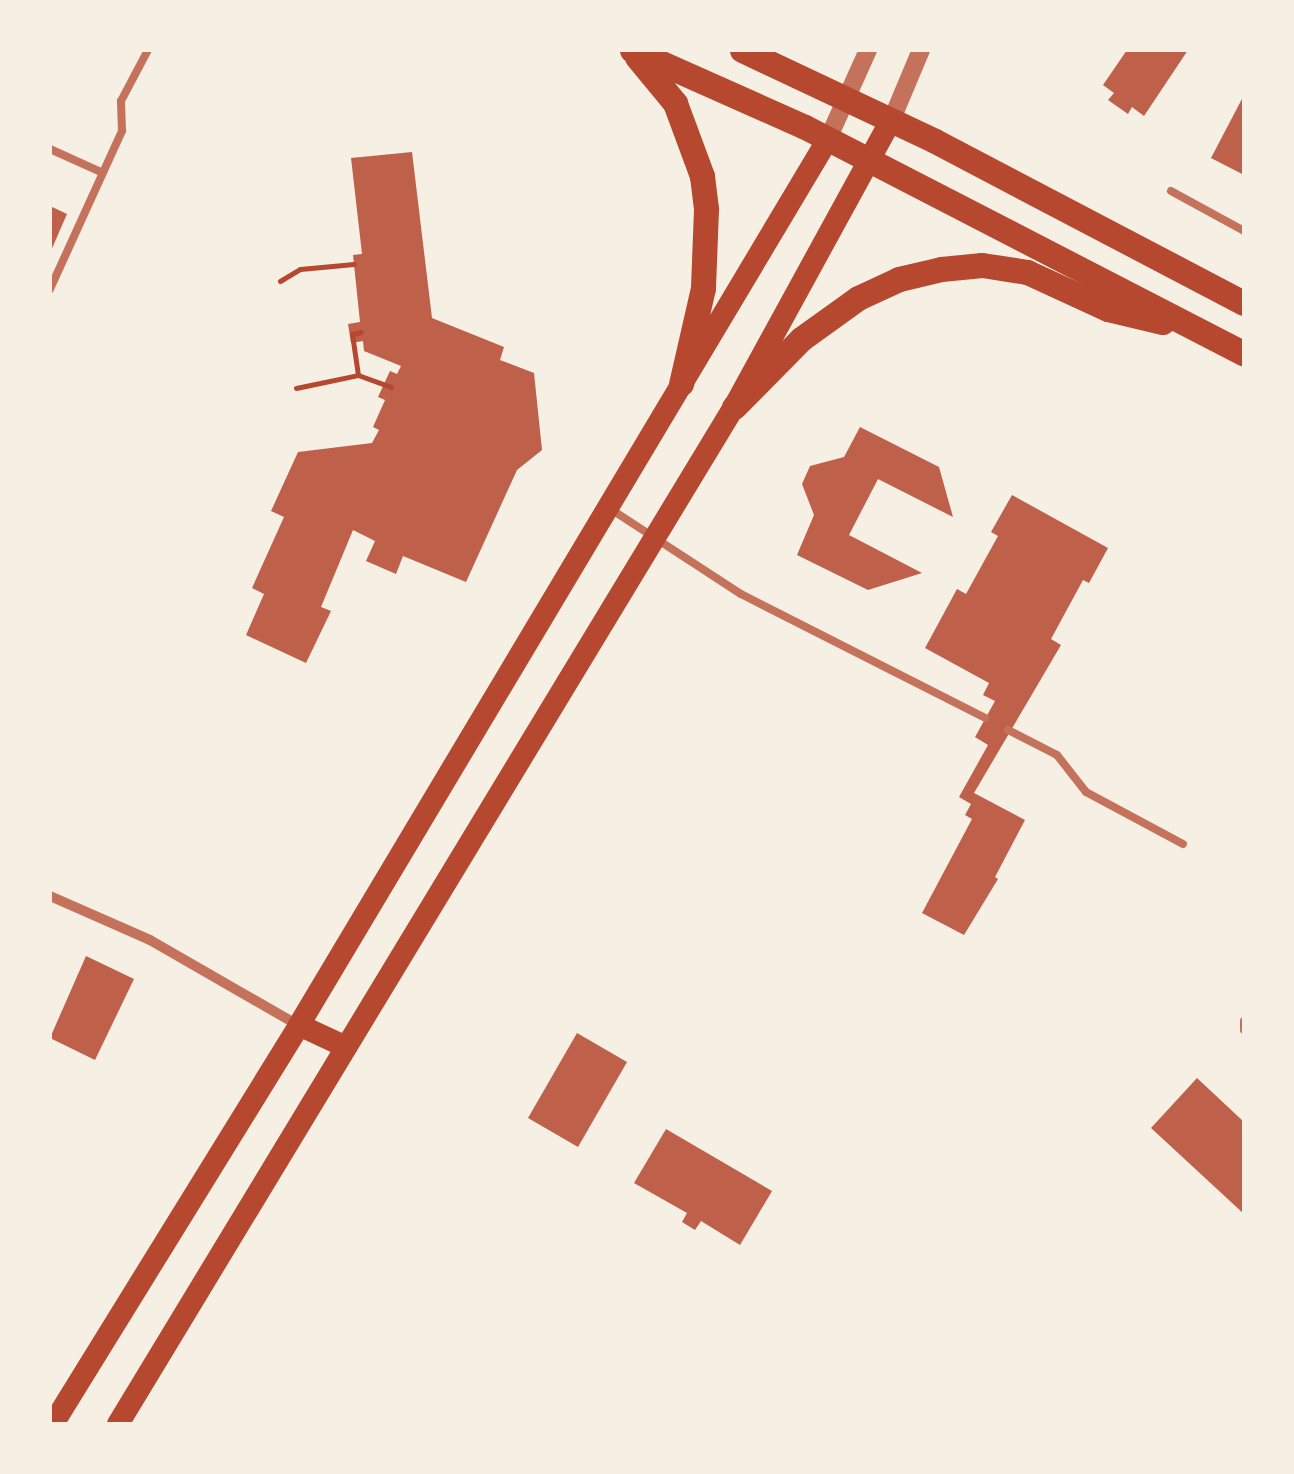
<!DOCTYPE html>
<html>
<head>
<meta charset="utf-8">
<style>
  body { margin:0 }
  #map { position:relative; width:1294px; height:1474px; overflow:hidden; background:#f6efe4; font-family:Roboto,sans-serif }
  div>[style] { position:absolute }
  [style*='--x'] { left:calc(var(--x)*1px); top:calc(var(--y)*1px); width:calc(var(--w)*1px); rotate:calc(var(--a)*1deg) }
  .building>* { inset:0; background:#bf614a }
  .path>* { height:5px; margin:-2.5px; padding:0 2.5px; transform-origin:2.5px; border-radius:2.5px; background:#b5482f }
  .service>* { height:8px; margin:-4px; padding:0 4px; transform-origin:4px; border-radius:4px; background:#c5725c }
  .minor>* { height:10px; margin:-5px; padding:0 5px; transform-origin:5px; border-radius:5px; background:#c5725c }
  .tertiary>* { height:18px; margin:-9px; padding:0 9px; transform-origin:9px; border-radius:9px; background:#c5725c }
  .primary>* { height:22px; margin:-11px; padding:0 11px; transform-origin:11px; border-radius:11px; background:#b5482f }
  .trunk>* { height:25px; margin:-12.5px; padding:0 12.5px; transform-origin:12.5px; border-radius:12.5px; background:#b5482f }
  span { translate:-50% -50%; white-space:nowrap; text-align:center; line-height:1.15; -webkit-text-stroke:10px #f6efe4; paint-order:stroke }
  .frame { position:absolute; inset:0; border:52px solid #f6efe4; pointer-events:none }
</style>
</head>
<body>
<div id="map">
  <div class="building">
    <i style="clip-path:polygon(1127px 50px,1188px 50px,1144px 116px,1132px 107px,1128px 114px,1108px 100px,1114px 93px,1103px 85px)"></i>
    <i style="clip-path:polygon(1244px 95px,1244px 175px,1211px 158px)"></i>
    <i style="clip-path:polygon(412px 152px,432px 318px,504px 347px,500px 360px,534px 373px,542px 450px,517px 470px,466px 582px,403px 556px,396px 574px,366px 561px,375px 541px,353px 530px,321px 607px,331px 611px,306px 663px,246px 635px,264px 594px,252px 588px,284px 517px,271px 511px,298px 452px,372px 443px,379px 430px,373px 427px,385px 400px,378px 397px,390px 371px,397px 374px,401px 366px,364px 351px,363px 341px,351px 343px,348px 324px,360px 322px,353px 255px,362px 254px,351px 158px)"></i>
    <i style="clip-path:polygon(50px 206px,67px 214px,50px 253px)"></i>
    <i style="clip-path:polygon(860px 427px,939px 467px,953px 517px,878px 479px,849px 535px,922px 573px,868px 590px,797px 555px,814px 515px,802px 484px,810px 466px,844px 457px)"></i>
    <i style="clip-path:polygon(1012px 495px,1108px 548px,1089px 583px,1083px 580px,1051px 639px,1061px 645px,974px 793px,1025px 820px,995px 877px,998px 879px,964px 935px,922px 913px,972px 819px,965px 815px,971px 804px,959px 797px,988px 745px,975px 737px,995px 701px,983px 695px,989px 683px,925px 648px,957px 589px,966px 594px,998px 536px,991px 532px)"></i>
    <i style="clip-path:polygon(86px 956px,134px 979px,95px 1060px,50px 1038px)"></i>
    <i style="clip-path:polygon(577px 1033px,627px 1062px,578px 1147px,528px 1118px)"></i>
    <i style="clip-path:polygon(1197px 1078px,1244px 1122px,1244px 1214px,1151px 1128px)"></i>
    <i style="clip-path:polygon(666px 1129px,772px 1191px,740px 1245px,701px 1221px,695px 1230px,682px 1222px,687px 1213px,634px 1183px)"></i>
  </div>
  <div class="path">
    <i style="--x:280;--y:281;--w:23;--a:-31"></i>
    <i style="--x:300;--y:269;--w:54;--a:-5.3"></i>
    <i style="--x:358;--y:375;--w:41;--a:-98.3"></i>
    <i style="--x:352;--y:334;--w:9;--a:-13"></i>
    <i style="--x:296;--y:388;--w:63;--a:-11.8"></i>
    <i style="--x:358;--y:375;--w:35;--a:20"></i>
  </div>
  <div class="service">
    <i style="--x:50;--y:149;--w:58;--a:24.4"></i>
    <i style="--x:1171;--y:191;--w:83;--a:28.7"></i>
    <i style="--x:50;--y:289;--w:174;--a:-65.5"></i>
    <i style="--x:122;--y:131;--w:30;--a:-92"></i>
    <i style="--x:121;--y:101;--w:58;--a:-62.1"></i>
    <i style="--x:612;--y:510;--w:154;--a:33.1"></i>
    <i style="--x:741;--y:594;--w:274;--a:26.9"></i>
    <i style="--x:1008;--y:730;--w:55;--a:27"></i>
    <i style="--x:1057;--y:755;--w:47;--a:51.9"></i>
    <i style="--x:1086;--y:792;--w:110;--a:28.2"></i>
    <i style="--x:1244;--y:1021;--w:9;--a:90"></i>
  </div>
  <div class="minor">
    <i style="--x:50;--y:896;--w:109;--a:23.7"></i>
    <i style="--x:150;--y:940;--w:171;--a:29.9"></i>
  </div>
  <div class="tertiary">
    <i style="--x:892;--y:119;--w:75;--a:-67.2"></i>
    <i style="--x:828;--y:139;--w:98;--a:-65.8"></i>
  </div>
  <div class="primary">
    <i style="--x:299;--y:1025;--w:52;--a:25.1"></i>
    <i style="--x:53;--y:1424;--w:469;--a:-58.3"></i>
    <i style="--x:299;--y:1025;--w:1032;--a:-59.16"></i>
    <i style="--x:118;--y:1424;--w:1189;--a:-58.8"></i>
    <i style="--x:734;--y:407;--w:328;--a:-61.3"></i>
  </div>
  <div class="trunk">
    <i style="--x:632;--y:50;--w:189;--a:24"></i>
    <i style="--x:805;--y:127;--w:494;--a:27.3"></i>
    <i style="--x:742;--y:50;--w:213;--a:25.2"></i>
    <i style="--x:935;--y:141;--w:349;--a:27.7"></i>
    <i style="--x:637;--y:57;--w:60;--a:50.4"></i>
    <i style="--x:675;--y:103;--w:78;--a:69.7"></i>
    <i style="--x:702;--y:176;--w:33;--a:83"></i>
    <i style="--x:706;--y:209;--w:79;--a:92.2"></i>
    <i style="--x:703;--y:288;--w:98;--a:102.9"></i>
    <i style="--x:734;--y:407;--w:95;--a:-45.4"></i>
    <i style="--x:801;--y:339;--w:70;--a:-35.7"></i>
    <i style="--x:858;--y:298;--w:45;--a:-24.9"></i>
    <i style="--x:899;--y:279;--w:43;--a:-13.4"></i>
    <i style="--x:941;--y:269;--w:41;--a:-5.6"></i>
    <i style="--x:982;--y:265;--w:46;--a:8.8"></i>
    <i style="--x:1027;--y:272;--w:89;--a:24.6"></i>
    <i style="--x:1108;--y:309;--w:56;--a:13.5"></i>
  </div>
  <div class="frame"></div>
</div>
</body>
</html>
